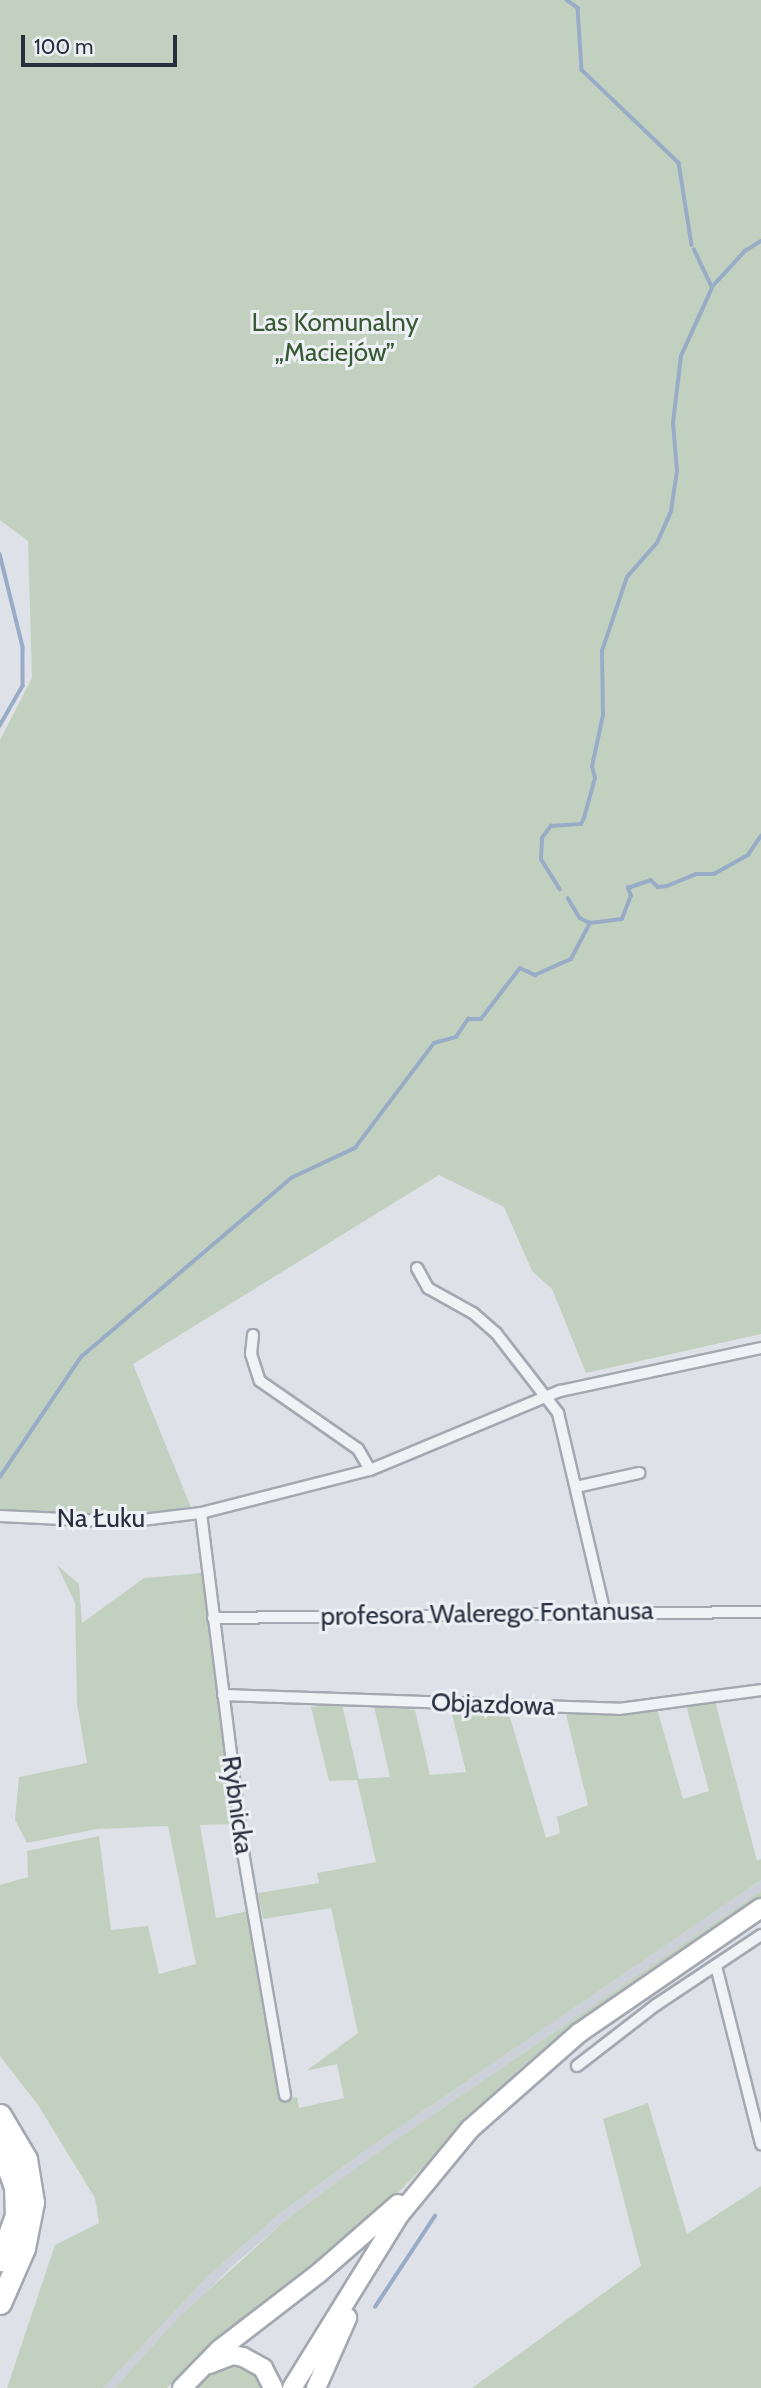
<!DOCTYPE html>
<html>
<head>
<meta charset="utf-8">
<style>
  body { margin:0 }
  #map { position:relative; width:761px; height:2388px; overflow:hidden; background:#dee1e7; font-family:Cabin,sans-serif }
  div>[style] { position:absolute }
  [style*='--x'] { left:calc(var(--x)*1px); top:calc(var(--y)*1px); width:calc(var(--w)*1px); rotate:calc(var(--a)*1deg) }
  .built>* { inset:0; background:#ccd0d9 }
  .green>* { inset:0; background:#c2d1bf }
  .stream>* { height:3.5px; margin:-1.75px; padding:0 1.75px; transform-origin:1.75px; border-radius:1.75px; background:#99acc7 }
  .roads { filter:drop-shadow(2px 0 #a3a8b1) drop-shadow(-2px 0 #a3a8b1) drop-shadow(0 2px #a3a8b1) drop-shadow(0 -2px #a3a8b1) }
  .minor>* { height:10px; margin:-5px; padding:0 5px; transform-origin:5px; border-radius:5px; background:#f0f2f6 }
  .primary>* { height:18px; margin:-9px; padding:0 9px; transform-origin:9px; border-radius:9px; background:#fff }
  .motorway>* { height:21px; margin:-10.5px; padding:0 10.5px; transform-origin:10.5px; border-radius:10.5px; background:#fff }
  span { translate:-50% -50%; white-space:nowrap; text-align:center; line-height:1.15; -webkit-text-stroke:6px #edf0f5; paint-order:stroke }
  .park-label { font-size:26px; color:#395935 }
  .street-label { font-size:26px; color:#272e3e }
  .scale { position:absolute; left:21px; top:35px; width:156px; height:32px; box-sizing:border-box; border:4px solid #272e3e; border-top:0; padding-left:9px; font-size:21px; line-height:24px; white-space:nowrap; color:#272e3e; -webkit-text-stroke:5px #edf0f5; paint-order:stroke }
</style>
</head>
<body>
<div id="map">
  <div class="built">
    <i style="clip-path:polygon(761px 1880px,761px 1891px,371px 2157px,286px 2220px,230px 2268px,115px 2388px,103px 2388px,207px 2277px,279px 2214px,366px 2150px)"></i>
  </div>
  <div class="green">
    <i style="clip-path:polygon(0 0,761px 0,761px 1334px,586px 1373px,552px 1289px,532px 1271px,504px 1207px,439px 1175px,133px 1364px,192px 1510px,135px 1518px,0 1509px,0 740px,32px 678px,28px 541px,0 520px)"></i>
    <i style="clip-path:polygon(57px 1565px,79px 1584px,82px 1623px,144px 1578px,203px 1573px,236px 1824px,200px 1825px,216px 1918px,249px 1911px,283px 2100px,297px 2097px,299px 2108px,344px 2098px,337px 2064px,306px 2071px,358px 2033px,331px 1908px,263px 1919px,258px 1893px,319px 1883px,317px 1873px,376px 1862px,357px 1780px,329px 1781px,311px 1707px,342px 1704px,359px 1779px,390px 1777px,374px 1706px,415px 1710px,430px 1775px,466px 1772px,451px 1710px,508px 1711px,546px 1838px,560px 1833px,557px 1817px,588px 1805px,565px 1710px,657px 1709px,683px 1799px,709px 1791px,686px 1705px,715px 1701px,757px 1861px,761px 1859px,761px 1880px,366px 2150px,279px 2214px,207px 2277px,103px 2388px,7px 2388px,55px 2245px,99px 2223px,95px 2198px,38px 2105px,0 2056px,0 1885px,28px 1877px,27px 1851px,99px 1836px,111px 1930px,148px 1926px,159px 1974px,196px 1964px,168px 1826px,97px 1829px,27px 1843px,15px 1820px,19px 1777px,87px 1763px,77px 1704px,75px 1603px)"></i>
    <i style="clip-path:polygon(761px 1891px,761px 1899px,522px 2067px,381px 2210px,287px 2288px,208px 2345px,167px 2388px,115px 2388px,178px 2318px,286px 2220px,371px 2157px)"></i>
    <i style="clip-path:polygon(648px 2103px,687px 2234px,761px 2186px,761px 2388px,472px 2388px,641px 2266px,603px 2119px)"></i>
    <i style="clip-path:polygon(237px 2363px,260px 2377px,265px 2388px,190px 2388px,218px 2365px)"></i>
  </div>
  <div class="stream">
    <i style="--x:567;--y:0;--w:14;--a:36"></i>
    <i style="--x:578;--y:8;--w:62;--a:86.3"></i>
    <i style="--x:582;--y:70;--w:134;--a:43.8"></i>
    <i style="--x:679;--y:163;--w:83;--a:81"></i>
    <i style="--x:712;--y:287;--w:49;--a:-47.5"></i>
    <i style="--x:745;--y:251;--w:19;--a:-32"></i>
    <i style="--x:0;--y:554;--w:96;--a:76.1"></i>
    <i style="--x:23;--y:647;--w:39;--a:90"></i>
    <i style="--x:23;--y:686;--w:46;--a:119.9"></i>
    <i style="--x:560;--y:890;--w:36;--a:-122"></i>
    <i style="--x:541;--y:859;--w:21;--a:-87"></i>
    <i style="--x:542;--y:838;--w:15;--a:-53"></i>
    <i style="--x:551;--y:826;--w:30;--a:-4"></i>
    <i style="--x:581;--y:824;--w:7;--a:-63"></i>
    <i style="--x:584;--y:818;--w:41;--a:-74.6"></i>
    <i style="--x:595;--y:778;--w:11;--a:-105"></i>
    <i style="--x:592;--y:767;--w:53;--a:-78.1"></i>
    <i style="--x:603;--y:715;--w:64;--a:-90.9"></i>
    <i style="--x:602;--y:651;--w:78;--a:-71.3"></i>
    <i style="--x:627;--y:577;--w:45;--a:-48.6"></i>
    <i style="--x:657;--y:543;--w:35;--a:-66"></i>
    <i style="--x:671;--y:511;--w:40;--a:-81.5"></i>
    <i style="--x:677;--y:471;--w:48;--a:-94.8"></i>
    <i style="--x:673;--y:423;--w:67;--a:-83.2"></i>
    <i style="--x:681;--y:356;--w:75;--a:-65.5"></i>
    <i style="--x:712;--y:288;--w:42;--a:-115.3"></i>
    <i style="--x:568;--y:898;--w:23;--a:59"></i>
    <i style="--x:580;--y:918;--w:11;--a:27"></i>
    <i style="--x:590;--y:923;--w:32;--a:-7"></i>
    <i style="--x:622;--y:919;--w:25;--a:-69"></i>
    <i style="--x:631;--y:896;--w:9;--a:-111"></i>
    <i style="--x:628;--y:888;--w:24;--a:-19"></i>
    <i style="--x:651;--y:880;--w:10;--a:45"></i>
    <i style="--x:658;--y:887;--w:9;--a:-6"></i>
    <i style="--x:667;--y:886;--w:31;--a:-22"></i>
    <i style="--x:696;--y:874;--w:18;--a:0"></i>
    <i style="--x:714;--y:874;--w:39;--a:-29"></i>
    <i style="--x:748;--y:855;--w:23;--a:-56"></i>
    <i style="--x:0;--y:1477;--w:145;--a:-56"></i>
    <i style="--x:81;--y:1357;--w:276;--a:-40.4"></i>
    <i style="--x:291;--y:1178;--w:71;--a:-25.1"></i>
    <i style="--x:355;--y:1148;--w:131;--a:-53"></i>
    <i style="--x:434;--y:1043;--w:23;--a:-15"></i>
    <i style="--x:456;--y:1037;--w:22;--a:-56"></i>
    <i style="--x:468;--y:1019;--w:13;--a:0"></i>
    <i style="--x:481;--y:1019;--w:64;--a:-52.6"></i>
    <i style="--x:520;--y:968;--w:17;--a:25"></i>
    <i style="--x:535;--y:975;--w:39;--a:-24"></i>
    <i style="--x:571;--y:959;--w:41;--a:-62.2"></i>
    <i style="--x:375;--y:2307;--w:109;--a:-56.6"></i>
  </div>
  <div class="roads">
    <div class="minor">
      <i style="--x:417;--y:1268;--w:23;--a:61"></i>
      <i style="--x:428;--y:1288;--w:51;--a:29.1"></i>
      <i style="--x:473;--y:1313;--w:30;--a:41"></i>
      <i style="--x:496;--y:1333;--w:101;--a:52.2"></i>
      <i style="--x:558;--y:1413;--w:205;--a:76.8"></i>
      <i style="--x:253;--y:1335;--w:19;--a:96"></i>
      <i style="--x:251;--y:1354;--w:28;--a:72"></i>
      <i style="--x:260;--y:1381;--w:119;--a:34.8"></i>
      <i style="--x:358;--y:1449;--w:24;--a:60"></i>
      <i style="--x:576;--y:1487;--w:65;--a:-12.5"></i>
      <i style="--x:201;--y:1513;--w:342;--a:82.9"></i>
      <i style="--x:243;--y:1852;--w:247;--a:80.2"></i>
      <i style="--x:0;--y:1516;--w:125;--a:2.7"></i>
      <i style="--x:125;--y:1522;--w:77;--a:-6.8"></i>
      <i style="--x:201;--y:1513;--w:174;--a:-14.3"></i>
      <i style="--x:370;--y:1470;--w:206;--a:-22.6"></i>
      <i style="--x:560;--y:1391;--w:206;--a:-12.1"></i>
      <i style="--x:213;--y:1618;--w:548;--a:-0.63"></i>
      <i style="--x:223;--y:1695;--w:396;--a:2"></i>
      <i style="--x:619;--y:1709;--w:143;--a:-7.6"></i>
      <i style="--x:716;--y:1966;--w:184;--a:75.8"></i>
      <i style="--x:577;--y:2066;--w:100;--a:-37.7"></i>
      <i style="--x:656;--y:2005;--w:126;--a:-33.7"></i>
    </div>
    <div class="primary">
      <i style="--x:209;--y:2364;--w:25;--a:-21"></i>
      <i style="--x:232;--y:2355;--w:11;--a:10"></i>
      <i style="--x:243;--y:2357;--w:23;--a:29"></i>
      <i style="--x:263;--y:2368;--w:22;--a:63"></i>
      <i style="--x:182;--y:2388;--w:53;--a:-45.8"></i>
      <i style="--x:219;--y:2350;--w:126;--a:-37.6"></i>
      <i style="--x:319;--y:2273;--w:105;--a:-41.1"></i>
      <i style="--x:292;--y:2388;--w:205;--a:-58.2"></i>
      <i style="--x:400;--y:2214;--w:110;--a:-50.5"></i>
      <i style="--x:470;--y:2129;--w:145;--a:-41.4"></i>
      <i style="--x:579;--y:2033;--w:221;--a:-34.5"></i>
      <i style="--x:316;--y:2388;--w:77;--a:-66.1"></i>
    </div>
    <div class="motorway">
      <i style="--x:0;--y:2115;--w:51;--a:59.4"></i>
      <i style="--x:26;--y:2159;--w:44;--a:80.8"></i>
      <i style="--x:33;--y:2202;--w:47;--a:101.1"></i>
      <i style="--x:24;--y:2248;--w:60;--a:113.6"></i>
      <i style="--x:0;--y:2145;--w:45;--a:70.3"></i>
      <i style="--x:15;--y:2187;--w:28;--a:88"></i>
      <i style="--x:16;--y:2215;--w:48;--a:109.6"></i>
    </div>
  </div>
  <div class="park-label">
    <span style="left:335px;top:338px">Las Komunalny<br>„Maciejów”</span>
  </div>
  <div class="street-label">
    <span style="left:101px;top:1519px">Na Łuku</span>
    <span style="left:487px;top:1614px;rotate:-1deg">profesora Walerego Fontanusa</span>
    <span style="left:493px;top:1705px;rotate:2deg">Objazdowa</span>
    <span style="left:237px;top:1805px;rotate:82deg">Rybnicka</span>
  </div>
  <div class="scale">100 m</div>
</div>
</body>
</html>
